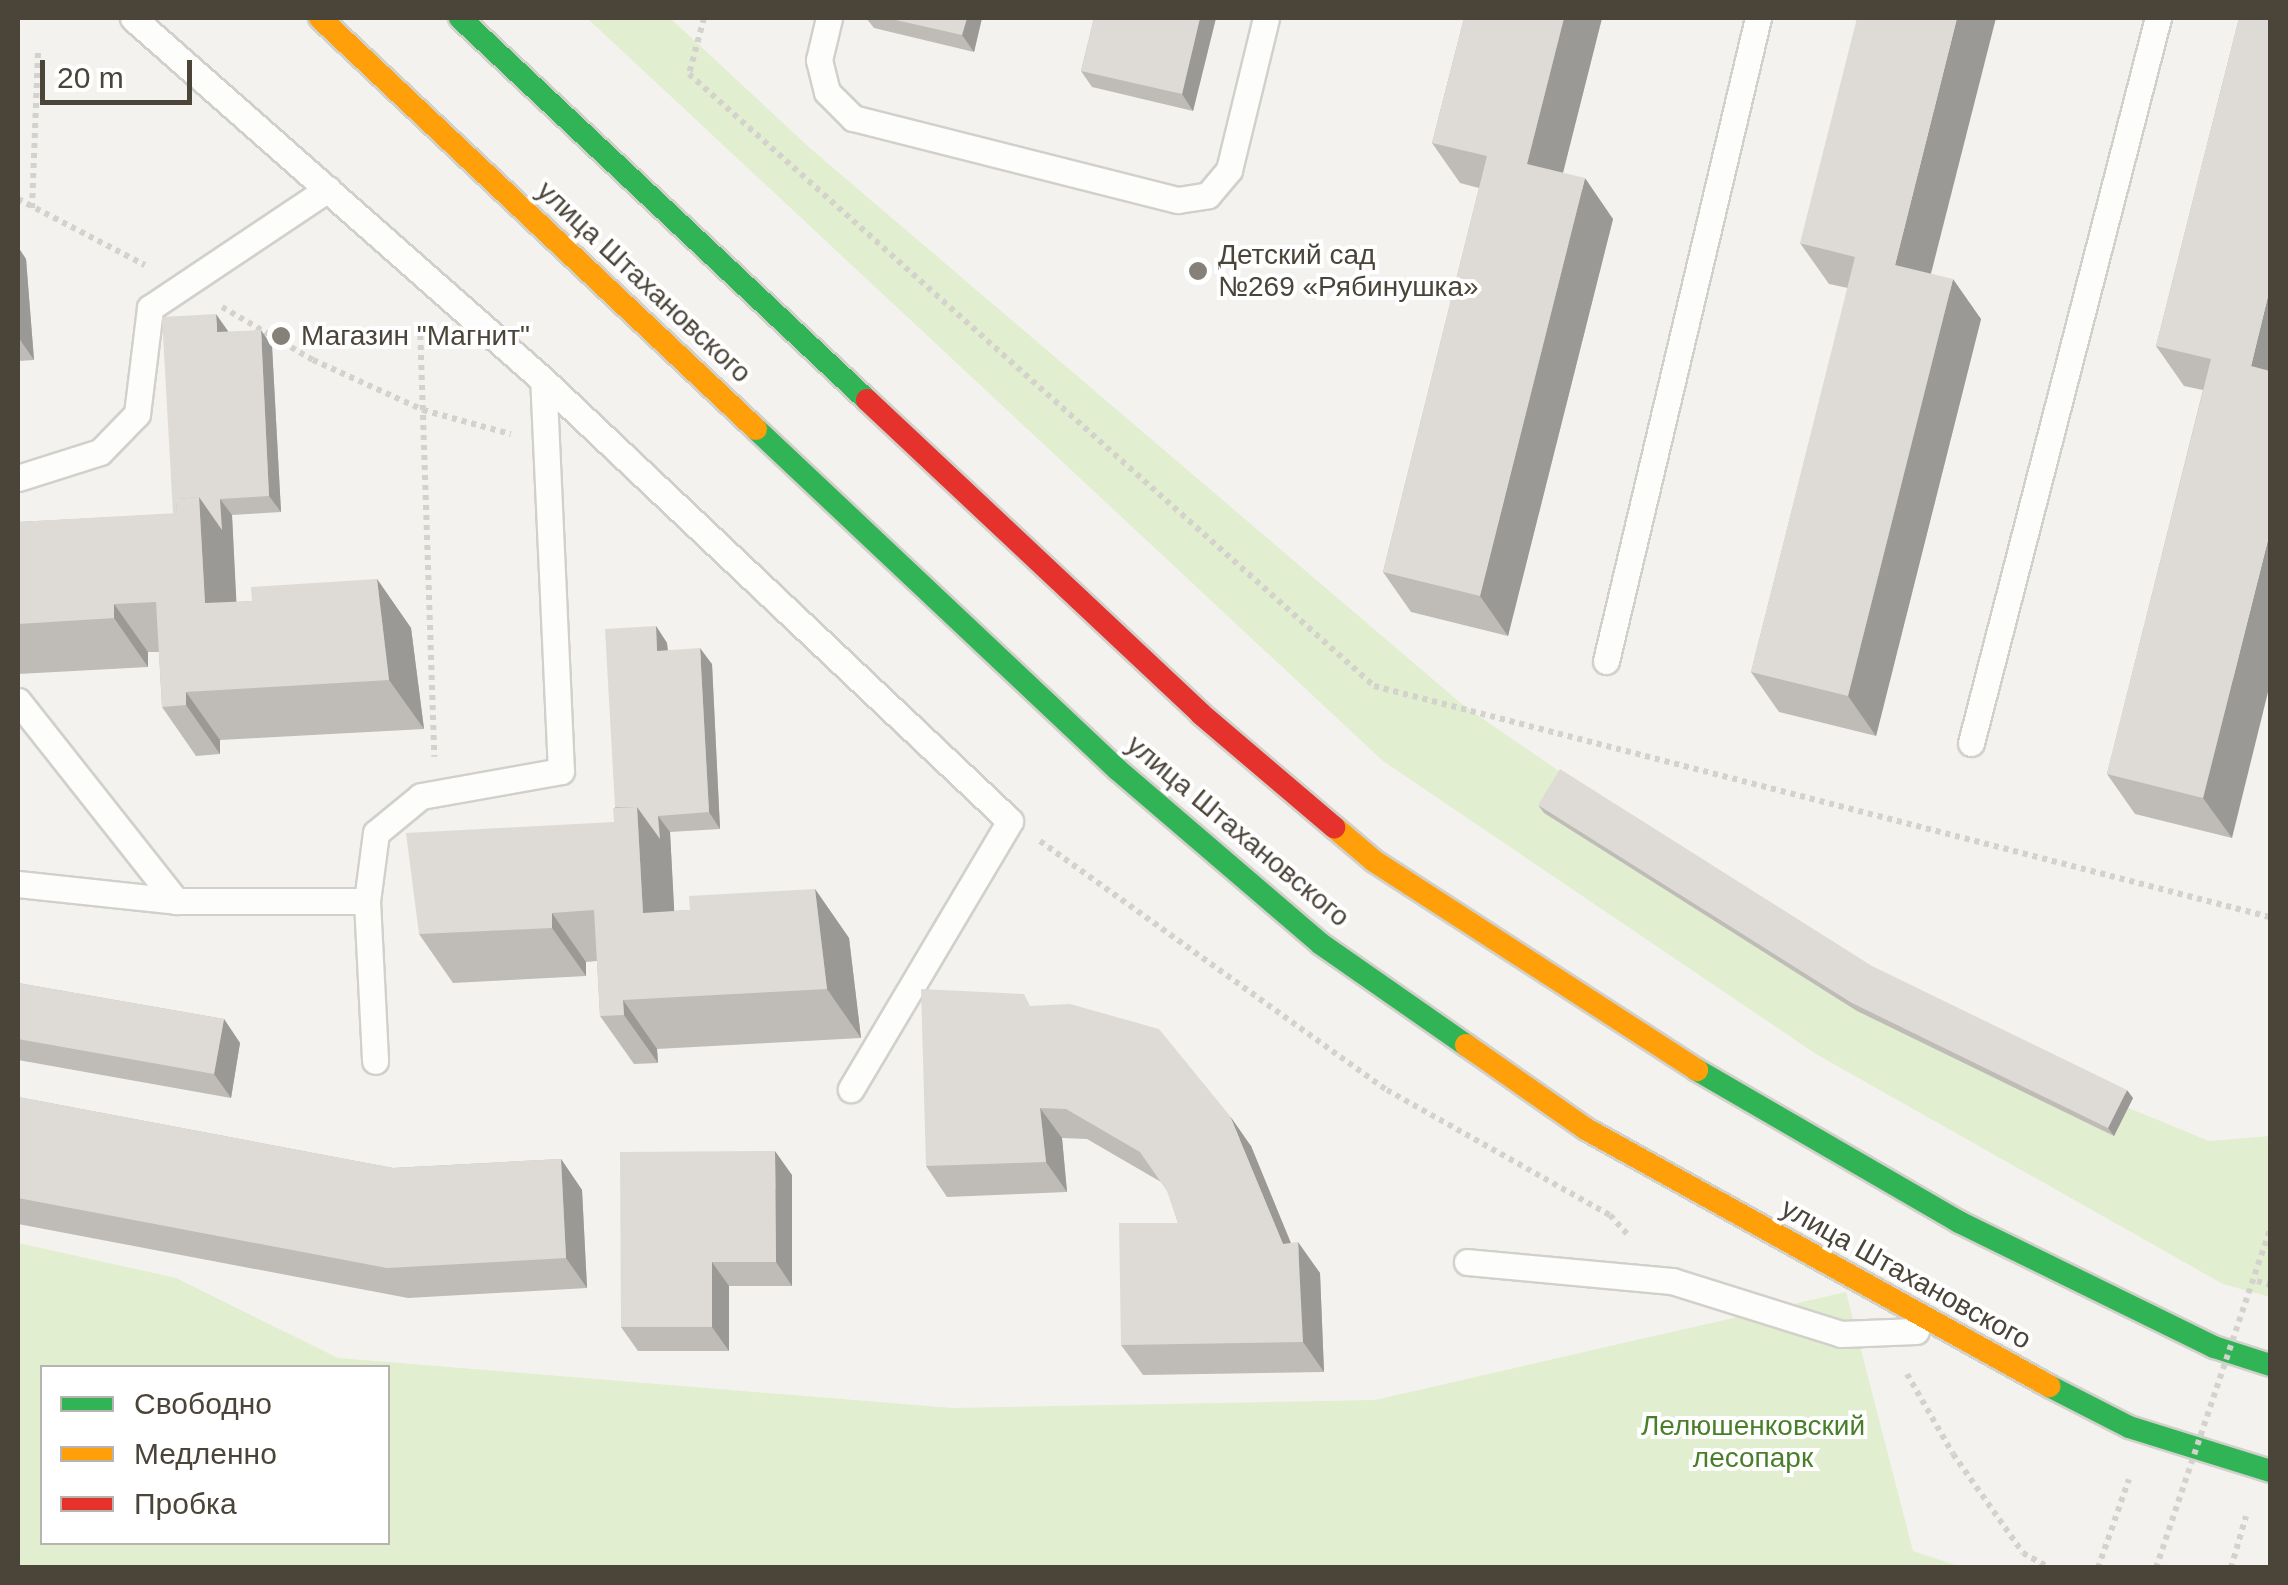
<!DOCTYPE html>
<html>
<head>
<meta charset="utf-8">
<style>
  body { margin:0 }
  #map { position:relative; width:2288px; height:1585px; overflow:hidden; background:#f4f2ee; font-family:Helvetica,sans-serif }
  div>[style] { position:absolute }
  [style*='--x'] { left:calc(var(--x)*1px); top:calc(var(--y)*1px); width:calc(var(--w)*1px); rotate:calc(var(--a)*1deg) }
  .green>* { inset:0; background:#e1eecf }
  .path>* { height:6px; margin-top:-3px; transform-origin:0; background:repeating-linear-gradient(90deg,#d3d2cc 0 5px,transparent 0 10px) }
  .roads { filter:drop-shadow(2px 0 #d2d0cb) drop-shadow(-2px 0 #d2d0cb) drop-shadow(0 2px #d2d0cb) drop-shadow(0 -2px #d2d0cb) }
  .lane>* { height:25px; margin:-12.5px; padding:0 12.5px; transform-origin:12.5px; border-radius:12.5px; background:#fdfdfc }
  .fast>* { height:22px; margin:-11px; padding:0 11px; transform-origin:11px; border-radius:11px; background:#30b455 }
  .slow>* { height:22px; margin:-11px; padding:0 11px; transform-origin:11px; border-radius:11px; background:#ff9f0a }
  .jam>* { height:22px; margin:-11px; padding:0 11px; transform-origin:11px; border-radius:11px; background:#e5322d }
  .path-bridge>* { height:6px; margin-top:-3px; transform-origin:0; background:repeating-linear-gradient(90deg,#d3d2cc 0 5px,transparent 0 10px) }
  .wall>* { inset:0; background:#bfbcb8 }
  .shaded-wall>* { inset:0; background:#9b9996 }
  .building>* { inset:0; background:#dedbd6 }
  .dots>* { width:28px; height:28px; translate:-50% -50%; box-sizing:border-box; border:5px solid #fff; border-radius:50% }
  span { translate:-50% -50%; white-space:nowrap; text-align:center; line-height:1.15; -webkit-text-stroke:8px #fff; paint-order:stroke }
  .poi-label { font-size:28px; color:#4b4439 }
  .left { translate:0 -50%; text-align:left }
  .street-label { font-size:28px; color:#4b4439 }
  .park-label { font-size:28px; color:#4a7f2a }
  .frame { position:absolute; inset:0; border:20px solid #4b4439; pointer-events:none }
  .legend { position:absolute; left:40px; top:1365px; width:350px; height:180px; box-sizing:border-box; background:#fff; border:2px solid #b7b4b0; margin:0; padding:12px 18px; list-style:none; font-size:30px; color:#4b4439 }
  .legend li { display:flex; align-items:center; gap:20px; height:50px }
  .legend b { width:50px; border:2px solid #b7b4b0 }
  .scale { position:absolute; left:40px; top:60px; width:152px; height:45px; box-sizing:border-box; border:5px solid #4b4439; border-top:0; padding-left:12px; font-size:30px; line-height:35px; white-space:nowrap; color:#4b4439; -webkit-text-stroke:8px #fff; paint-order:stroke }
</style>
</head>
<body>
<div id="map">
  <div class="green">
    <i style="clip-path:polygon(587px 18px,670px 18px,811px 149px,1463px 705px,1929px 1026px,2209px 1141px,2270px 1136px,2270px 1297px,2223px 1284px,1816px 1054px,1383px 761px)"></i>
    <i style="clip-path:polygon(evenodd,18px 1243px,176px 1278px,338px 1358px,952px 1408px,1375px 1400px,1846px 1292px,1913px 1551px,1961px 1567px,18px 1568px,18px 1243px,42px 1368px,388px 1368px,388px 1542px,42px 1542px,42px 1368px)"></i>
  </div>
  <div class="path">
    <i style="--x:704;--y:18;--w:58;--a:105"></i>
    <i style="--x:689;--y:74;--w:919;--a:41.78"></i>
    <i style="--x:1374;--y:686;--w:925;--a:14.46"></i>
    <i style="--x:18;--y:199;--w:143;--a:27.5"></i>
    <i style="--x:32;--y:208;--w:158;--a:-87.8"></i>
    <i style="--x:222;--y:307;--w:105;--a:30.2"></i>
    <i style="--x:313;--y:360;--w:121;--a:24.4"></i>
    <i style="--x:423;--y:410;--w:91;--a:15.3"></i>
    <i style="--x:420;--y:325;--w:432;--a:88.1"></i>
    <i style="--x:1040;--y:841;--w:427;--a:35.7"></i>
    <i style="--x:1387;--y:1090;--w:256;--a:29.3"></i>
    <i style="--x:1610;--y:1215;--w:30;--a:48"></i>
    <i style="--x:2257;--y:1281;--w:14;--a:17"></i>
    <i style="--x:1907;--y:1374;--w:92;--a:60.1"></i>
    <i style="--x:1953;--y:1454;--w:121;--a:54.7"></i>
    <i style="--x:2023;--y:1553;--w:31;--a:29"></i>
    <i style="--x:2098;--y:1568;--w:94;--a:-70.8"></i>
    <i style="--x:2231;--y:1568;--w:54;--a:-73.9"></i>
  </div>
  <div class="roads">
    <div class="lane">
      <i style="--x:133;--y:18;--w:547;--a:41.44"></i>
      <i style="--x:543;--y:380;--w:642;--a:43.36"></i>
      <i style="--x:1010;--y:821;--w:312;--a:120.7"></i>
      <i style="--x:829;--y:18;--w:43;--a:103.4"></i>
      <i style="--x:819;--y:60;--w:33;--a:76"></i>
      <i style="--x:827;--y:92;--w:37;--a:45"></i>
      <i style="--x:853;--y:118;--w:335;--a:14.2"></i>
      <i style="--x:1178;--y:200;--w:30;--a:-9"></i>
      <i style="--x:1208;--y:195;--w:33;--a:-50"></i>
      <i style="--x:1229;--y:170;--w:156;--a:-76.3"></i>
      <i style="--x:18;--y:478;--w:86;--a:-17.6"></i>
      <i style="--x:100;--y:452;--w:53;--a:-45.8"></i>
      <i style="--x:137;--y:414;--w:107;--a:-83"></i>
      <i style="--x:150;--y:308;--w:214;--a:-33.8"></i>
      <i style="--x:1606;--y:661;--w:661;--a:-76.7"></i>
      <i style="--x:18;--y:701;--w:255;--a:51.7"></i>
      <i style="--x:1971;--y:743;--w:749;--a:-75.54"></i>
      <i style="--x:18;--y:884;--w:159;--a:6.1"></i>
      <i style="--x:176;--y:901;--w:191;--a:0"></i>
      <i style="--x:367;--y:901;--w:69;--a:-82.5"></i>
      <i style="--x:376;--y:833;--w:58;--a:-39.4"></i>
      <i style="--x:421;--y:796;--w:142;--a:-10.1"></i>
      <i style="--x:561;--y:771;--w:391;--a:-92.6"></i>
      <i style="--x:367;--y:901;--w:160;--a:87.1"></i>
      <i style="--x:1467;--y:1262;--w:206;--a:5.3"></i>
      <i style="--x:1672;--y:1281;--w:177;--a:17.4"></i>
      <i style="--x:1841;--y:1334;--w:75;--a:-2.3"></i>
    </div>
    <div class="fast">
      <i style="--x:460;--y:18;--w:558;--a:43.19"></i>
      <i style="--x:756;--y:429;--w:497;--a:43.3"></i>
      <i style="--x:1118;--y:770;--w:267;--a:40.6"></i>
      <i style="--x:1321;--y:944;--w:177;--a:34.9"></i>
      <i style="--x:1697;--y:1070;--w:303;--a:30.1"></i>
      <i style="--x:1959;--y:1222;--w:284;--a:26.1"></i>
      <i style="--x:2214;--y:1347;--w:59;--a:17.8"></i>
      <i style="--x:2049;--y:1386;--w:90;--a:27.1"></i>
      <i style="--x:2129;--y:1427;--w:148;--a:17.3"></i>
    </div>
    <div class="slow">
      <i style="--x:320;--y:18;--w:599;--a:43.31"></i>
      <i style="--x:1334;--y:827;--w:52;--a:40.4"></i>
      <i style="--x:1374;--y:861;--w:385;--a:32.9"></i>
      <i style="--x:1466;--y:1045;--w:146;--a:35"></i>
      <i style="--x:1586;--y:1129;--w:530;--a:29.03"></i>
    </div>
    <div class="jam">
      <i style="--x:867;--y:400;--w:458;--a:43.2"></i>
      <i style="--x:1201;--y:714;--w:175;--a:40.4"></i>
    </div>
  </div>
  <div class="path-bridge">
    <i style="--x:2156;--y:1568;--w:357;--a:-71.4"></i>
  </div>
  <div class="wall">
    <i style="clip-path:polygon(866px 18px,982px 18px,974px 52px,874px 28px)"></i>
    <i style="clip-path:polygon(1094px 18px,1216px 18px,1193px 111px,1092px 87px,1081px 71px)"></i>
    <i style="clip-path:polygon(1464px 18px,1602px 18px,1563px 173px,1613px 219px,1508px 636px,1411px 612px,1383px 572px,1479px 188px,1460px 183px,1432px 143px)"></i>
    <i style="clip-path:polygon(2239px 18px,2232px 838px,2135px 814px,2107px 774px,2203px 390px,2184px 386px,2156px 346px)"></i>
    <i style="clip-path:polygon(1800px 243px,1931px 274px,1981px 319px,1876px 736px,1779px 712px,1751px 672px,1848px 288px,1829px 284px)"></i>
    <i style="clip-path:polygon(18px 247px,26px 259px,34px 360px,18px 361px)"></i>
    <i style="clip-path:polygon(228px 332px,272px 346px,281px 512px,232px 515px,236px 602px,252px 601px,377px 579px,411px 628px,424px 729px,220px 740px,220px 754px,196px 756px,162px 707px,159px 652px,148px 652px,148px 667px,18px 674px,18px 522px,173px 514px)"></i>
    <i style="clip-path:polygon(656px 626px,667px 643px,668px 650px,712px 664px,720px 829px,670px 832px,674px 911px,690px 910px,815px 889px,849px 938px,861px 1038px,657px 1049px,658px 1063px,634px 1064px,600px 1016px,597px 961px,586px 962px,586px 976px,453px 983px,419px 934px,614px 822px,615px 807px)"></i>
    <i style="clip-path:polygon(1538px 805px,2133px 1098px,2114px 1136px,1857px 1011px,1544px 813px)"></i>
    <i style="clip-path:polygon(18px 983px,224px 1019px,240px 1043px,231px 1098px,18px 1060px)"></i>
    <i style="clip-path:polygon(1033px 1006px,1251px 1146px,1291px 1243px,1320px 1273px,1324px 1372px,1143px 1375px,1121px 1345px,1178px 1223px,1168px 1192px,1161px 1182px,1087px 1139px,1062px 1138px,1067px 1192px,947px 1197px,926px 1166px)"></i>
    <i style="clip-path:polygon(18px 1097px,393px 1168px,561px 1159px,582px 1190px,587px 1288px,408px 1298px,18px 1224px)"></i>
    <i style="clip-path:polygon(792px 1175px,792px 1286px,729px 1286px,729px 1351px,638px 1351px,621px 1327px)"></i>
  </div>
  <div class="shaded-wall">
    <i style="clip-path:polygon(967px 18px,982px 18px,974px 52px,962px 35px)"></i>
    <i style="clip-path:polygon(1200px 18px,1216px 18px,1193px 111px,1182px 94px)"></i>
    <i style="clip-path:polygon(1564px 18px,1602px 18px,1555px 204px,1527px 164px)"></i>
    <i style="clip-path:polygon(1957px 18px,1996px 18px,1923px 305px,1895px 265px)"></i>
    <i style="clip-path:polygon(1585px 178px,1613px 219px,1508px 636px,1480px 596px)"></i>
    <i style="clip-path:polygon(18px 247px,26px 259px,34px 360px,18px 337px)"></i>
    <i style="clip-path:polygon(1953px 279px,1981px 319px,1876px 736px,1848px 696px)"></i>
    <i style="clip-path:polygon(2270px 288px,2270px 394px,2251px 366px)"></i>
    <i style="clip-path:polygon(216px 314px,228px 331px,229px 349px,217px 332px)"></i>
    <i style="clip-path:polygon(261px 330px,272px 346px,281px 512px,269px 496px)"></i>
    <i style="clip-path:polygon(199px 497px,220px 499px,232px 515px,239px 652px,205px 603px)"></i>
    <i style="clip-path:polygon(2270px 532px,2270px 684px,2232px 838px,2203px 798px)"></i>
    <i style="clip-path:polygon(377px 579px,411px 628px,424px 729px,389px 680px)"></i>
    <i style="clip-path:polygon(114px 604px,148px 652px,148px 667px,114px 618px)"></i>
    <i style="clip-path:polygon(656px 626px,667px 643px,669px 667px,657px 651px)"></i>
    <i style="clip-path:polygon(700px 648px,712px 664px,720px 829px,709px 812px)"></i>
    <i style="clip-path:polygon(186px 692px,220px 740px,220px 754px,186px 705px)"></i>
    <i style="clip-path:polygon(637px 807px,658px 816px,670px 832px,677px 962px,643px 913px)"></i>
    <i style="clip-path:polygon(815px 889px,849px 938px,861px 1038px,827px 989px)"></i>
    <i style="clip-path:polygon(552px 913px,586px 962px,586px 976px,552px 928px)"></i>
    <i style="clip-path:polygon(623px 1000px,657px 1049px,658px 1063px,624px 1015px)"></i>
    <i style="clip-path:polygon(224px 1019px,240px 1043px,231px 1098px,214px 1074px)"></i>
    <i style="clip-path:polygon(2127px 1090px,2133px 1098px,2114px 1136px,2108px 1128px)"></i>
    <i style="clip-path:polygon(1040px 1108px,1062px 1138px,1067px 1192px,1046px 1162px)"></i>
    <i style="clip-path:polygon(1230px 1116px,1251px 1146px,1299px 1263px,1298px 1242px,1320px 1273px,1324px 1372px,1303px 1342px,1283px 1244px)"></i>
    <i style="clip-path:polygon(775px 1151px,792px 1175px,792px 1286px,776px 1262px)"></i>
    <i style="clip-path:polygon(561px 1159px,582px 1190px,587px 1288px,566px 1258px)"></i>
    <i style="clip-path:polygon(712px 1262px,729px 1286px,729px 1351px,712px 1327px)"></i>
  </div>
  <div class="building">
    <i style="clip-path:polygon(887px 18px,967px 18px,962px 35px)"></i>
    <i style="clip-path:polygon(1094px 18px,1200px 18px,1182px 94px,1081px 71px)"></i>
    <i style="clip-path:polygon(1464px 18px,1564px 18px,1527px 164px,1585px 178px,1480px 596px,1383px 572px,1487px 156px,1432px 143px)"></i>
    <i style="clip-path:polygon(1857px 18px,1957px 18px,1895px 265px,1953px 279px,1848px 696px,1751px 672px,1855px 257px,1800px 243px)"></i>
    <i style="clip-path:polygon(2239px 18px,2270px 18px,2270px 288px,2251px 366px,2270px 371px,2270px 532px,2203px 798px,2107px 774px,2211px 359px,2156px 346px)"></i>
    <i style="clip-path:polygon(216px 314px,217px 332px,261px 330px,269px 496px,220px 499px,222px 530px,199px 497px,176px 499px,177px 513px,173px 514px,162px 317px)"></i>
    <i style="clip-path:polygon(199px 497px,205px 603px,252px 601px,251px 587px,377px 579px,389px 680px,186px 692px,186px 705px,162px 707px,156px 602px,114px 604px,114px 618px,18px 624px,18px 522px,177px 513px,176px 499px)"></i>
    <i style="clip-path:polygon(656px 626px,657px 651px,700px 648px,709px 812px,658px 816px,660px 839px,637px 807px,615px 807px,605px 629px)"></i>
    <i style="clip-path:polygon(1560px 769px,1872px 966px,2127px 1090px,2108px 1128px,1852px 1003px,1538px 805px)"></i>
    <i style="clip-path:polygon(637px 807px,643px 913px,690px 910px,689px 896px,815px 889px,827px 989px,623px 1000px,624px 1015px,600px 1016px,594px 910px,552px 913px,552px 928px,419px 934px,406px 833px,614px 822px,613px 808px)"></i>
    <i style="clip-path:polygon(18px 983px,224px 1019px,214px 1074px,18px 1039px)"></i>
    <i style="clip-path:polygon(921px 989px,1024px 994px,1030px 1006px,1070px 1004px,1159px 1029px,1230px 1116px,1283px 1244px,1298px 1242px,1303px 1342px,1121px 1345px,1119px 1223px,1178px 1223px,1167px 1191px,1140px 1152px,1066px 1109px,1040px 1108px,1046px 1162px,926px 1166px)"></i>
    <i style="clip-path:polygon(18px 1097px,393px 1168px,561px 1159px,566px 1258px,387px 1268px,18px 1198px)"></i>
    <i style="clip-path:polygon(775px 1151px,776px 1262px,712px 1262px,712px 1327px,621px 1327px,620px 1152px)"></i>
  </div>
  <div class="dots">
    <i style="left:1198px;top:271px;background:#868178"></i>
    <i style="left:281px;top:336px;background:#868178"></i>
  </div>
  <div class="poi-label">
    <span class="left" style="left:1218px;top:271px">Детский сад<br>№269 «Рябинушка»</span>
    <span class="left" style="left:301px;top:336px">Магазин "Магнит"</span>
  </div>
  <div class="street-label">
    <span style="left:644px;top:282px;rotate:43deg">улица Штахановского</span>
    <span style="left:1238px;top:831px;rotate:40deg">улица Штахановского</span>
    <span style="left:1906px;top:1274px;rotate:29deg">улица Штахановского</span>
  </div>
  <div class="park-label">
    <span style="left:1753px;top:1442px">Лелюшенковский<br>лесопарк</span>
  </div>
  <div class="frame"></div>
  <ul class="legend">
  <li><b style="height:12px;background:#30b455"></b>Свободно</li>
  <li><b style="height:12px;background:#ff9f0a"></b>Медленно</li>
  <li><b style="height:12px;background:#e5322d"></b>Пробка</li>
  </ul>
  <div class="scale">20 m</div>
</div>
</body>
</html>
